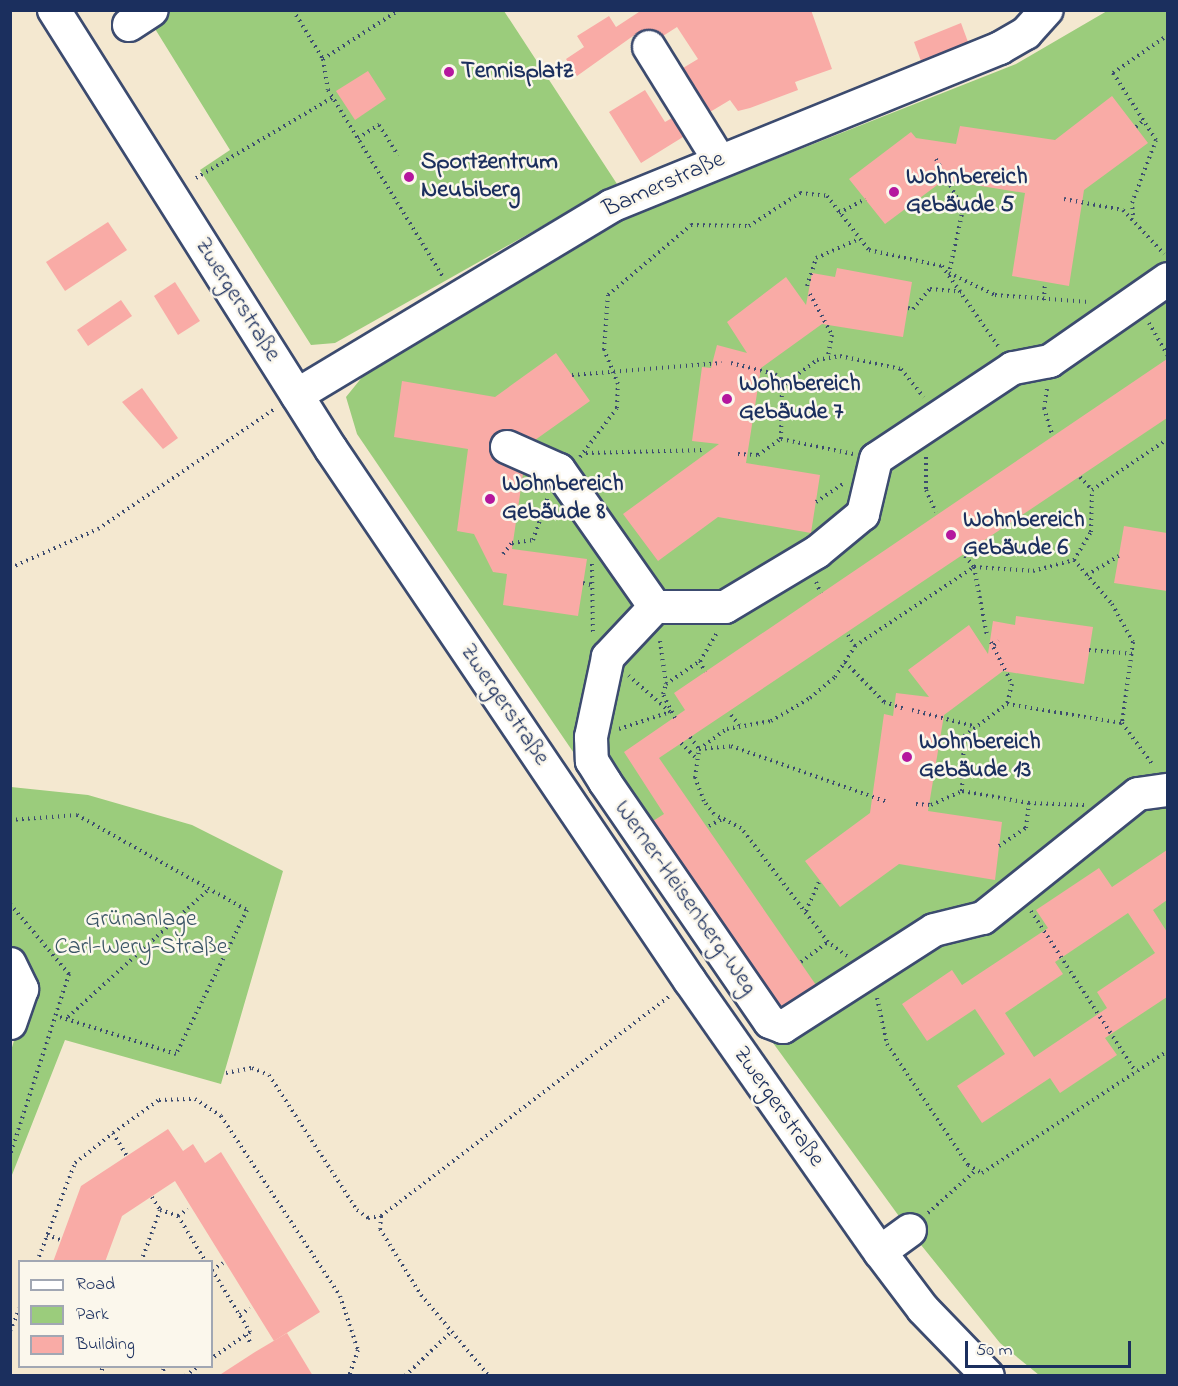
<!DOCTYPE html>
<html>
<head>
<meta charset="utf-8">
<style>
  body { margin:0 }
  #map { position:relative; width:1178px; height:1386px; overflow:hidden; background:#f4e8d0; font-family:"Indie Flower",sans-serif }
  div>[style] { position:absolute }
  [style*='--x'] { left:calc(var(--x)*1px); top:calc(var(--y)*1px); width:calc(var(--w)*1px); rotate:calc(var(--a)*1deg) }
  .green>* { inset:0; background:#9bcc7c }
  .building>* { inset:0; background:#f9aba6 }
  .path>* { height:4px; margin-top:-2px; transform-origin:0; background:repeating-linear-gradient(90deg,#3c4b6f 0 1.5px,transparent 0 6px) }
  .roads { filter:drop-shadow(2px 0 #3c4b6f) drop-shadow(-2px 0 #3c4b6f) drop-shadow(0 2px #3c4b6f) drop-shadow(0 -2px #3c4b6f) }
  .minor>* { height:32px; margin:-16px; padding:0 16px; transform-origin:16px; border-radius:16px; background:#fff }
  .dots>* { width:16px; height:16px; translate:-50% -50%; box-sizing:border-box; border:3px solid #fbf7ec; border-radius:50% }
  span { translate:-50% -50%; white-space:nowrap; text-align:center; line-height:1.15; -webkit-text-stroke:5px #fbf7ec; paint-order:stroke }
  .poi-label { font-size:24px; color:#1b2f5e; font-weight:700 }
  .left { translate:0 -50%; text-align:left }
  .street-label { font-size:24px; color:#1b2f5e }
  .park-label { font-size:24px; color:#3b5666 }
  .frame { position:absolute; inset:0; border:12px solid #1b2f5e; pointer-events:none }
  .legend { position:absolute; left:18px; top:1260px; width:195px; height:108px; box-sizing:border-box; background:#fbf7ec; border:2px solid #a1a7b3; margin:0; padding:8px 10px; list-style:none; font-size:18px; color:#1b2f5e }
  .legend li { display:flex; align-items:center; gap:12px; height:30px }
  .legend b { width:30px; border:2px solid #a1a7b3 }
  .scale { position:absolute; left:965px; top:1341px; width:166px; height:27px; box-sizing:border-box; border:3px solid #1b2f5e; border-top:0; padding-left:8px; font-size:18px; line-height:21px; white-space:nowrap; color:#1b2f5e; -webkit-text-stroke:4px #fbf7ec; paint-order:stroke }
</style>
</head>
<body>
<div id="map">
  <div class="green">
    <i style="clip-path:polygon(144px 11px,504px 11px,617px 184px,335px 343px,311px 345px,200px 170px,230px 150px)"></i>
    <i style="clip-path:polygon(1107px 11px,1167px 11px,1167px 1375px,1039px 1375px,1000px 1343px,909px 1230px,739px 996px,357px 434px,346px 397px,363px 376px,621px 220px,1016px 64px)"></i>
    <i style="clip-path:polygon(11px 787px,88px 795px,192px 825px,283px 871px,221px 1084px,65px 1040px,10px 1180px,11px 1051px,32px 977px,11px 951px)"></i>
  </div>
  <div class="building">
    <i style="clip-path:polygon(642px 10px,811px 10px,832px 69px,795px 82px,798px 90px,750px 108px,738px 111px,730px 100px,710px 112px,683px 68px,698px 59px,677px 27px,663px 36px,640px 31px,577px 76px,566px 59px,584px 47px,577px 36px,609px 16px,616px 27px)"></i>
    <i style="clip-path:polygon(961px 23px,968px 42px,921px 61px,914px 42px)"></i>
    <i style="clip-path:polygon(368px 71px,386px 99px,355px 120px,336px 91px)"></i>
    <i style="clip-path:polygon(645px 90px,665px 122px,672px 118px,683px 137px,641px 163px,609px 112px)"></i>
    <i style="clip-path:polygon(1112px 96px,1148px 143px,1084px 190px,1069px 286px,1012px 276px,1025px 193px,944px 180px,885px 224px,849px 179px,911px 132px,916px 138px,956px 144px,960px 126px,1055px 140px)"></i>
    <i style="clip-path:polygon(108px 222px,127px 250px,65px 291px,46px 262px)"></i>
    <i style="clip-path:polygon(837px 268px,912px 282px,903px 337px,822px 324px,761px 368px,746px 463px,820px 475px,811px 533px,718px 517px,658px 561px,623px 514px,719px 444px,692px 441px,702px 367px,711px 368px,717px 345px,747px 353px,727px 322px,786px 277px,806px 305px,812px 273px,835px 277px)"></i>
    <i style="clip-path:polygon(175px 282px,200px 321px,178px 335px,154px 296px)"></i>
    <i style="clip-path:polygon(121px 300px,132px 316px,88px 346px,77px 330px)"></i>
    <i style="clip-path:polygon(556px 353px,590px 401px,535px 440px,505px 429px,491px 439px,489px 448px,499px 463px,523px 474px,512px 549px,587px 559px,578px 616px,503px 605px,507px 574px,493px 572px,474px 534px,457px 531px,468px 449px,394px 437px,402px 381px,495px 397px)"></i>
    <i style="clip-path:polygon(1167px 359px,1167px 418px,659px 758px,816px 985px,781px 1007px,653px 821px,664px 814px,624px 752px,685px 710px,674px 693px)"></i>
    <i style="clip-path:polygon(142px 388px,178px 438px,163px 449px,122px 402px)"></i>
    <i style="clip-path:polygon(1124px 526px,1167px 533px,1167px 591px,1114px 583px)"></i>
    <i style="clip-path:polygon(1016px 616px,1093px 627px,1084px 684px,1003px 671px,944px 715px,928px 811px,1002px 822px,995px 880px,899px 864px,840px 907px,805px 861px,870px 813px,884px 714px,893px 716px,896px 693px,929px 697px,908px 670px,969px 625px,988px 654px,993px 621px,1015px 625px)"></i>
    <i style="clip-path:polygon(evenodd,1167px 850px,1167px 900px,1153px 910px,1167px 932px,1167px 997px,1105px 1038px,1117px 1055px,1060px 1093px,1050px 1078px,982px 1123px,957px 1086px,1005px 1054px,975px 1009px,927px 1041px,902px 1004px,952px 970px,962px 985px,1048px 928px,1036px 910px,1099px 868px,1112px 887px,1167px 850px,1128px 913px,1155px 953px,1097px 992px,1107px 1008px,1034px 1057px,1005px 1013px,1063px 974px,1055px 962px,1128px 913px)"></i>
    <i style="clip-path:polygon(168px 1129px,183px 1151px,193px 1144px,205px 1163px,221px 1152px,320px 1312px,274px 1341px,175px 1181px,122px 1216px,105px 1262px,53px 1262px,81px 1186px)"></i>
    <i style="clip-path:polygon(287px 1333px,313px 1376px,218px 1376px,255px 1352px)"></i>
  </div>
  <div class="path">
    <i style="--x:293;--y:10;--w:57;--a:58.5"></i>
    <i style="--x:323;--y:59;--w:31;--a:81"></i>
    <i style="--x:328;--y:90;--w:220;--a:58.4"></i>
    <i style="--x:323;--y:59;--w:90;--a:-32.8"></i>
    <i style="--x:1136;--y:127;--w:9;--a:-41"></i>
    <i style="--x:358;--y:138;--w:25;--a:-32"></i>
    <i style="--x:379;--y:125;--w:36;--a:58"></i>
    <i style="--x:936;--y:159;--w:57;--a:61.6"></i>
    <i style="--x:963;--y:209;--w:66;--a:102.3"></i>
    <i style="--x:949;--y:273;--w:51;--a:25.6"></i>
    <i style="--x:995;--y:295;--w:94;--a:4.3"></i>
    <i style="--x:196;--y:178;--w:158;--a:-30.5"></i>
    <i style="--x:1064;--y:199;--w:60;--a:10.6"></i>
    <i style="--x:1123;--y:210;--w:60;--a:47"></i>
    <i style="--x:839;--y:213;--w:30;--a:-28"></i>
    <i style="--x:1133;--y:215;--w:12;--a:-95"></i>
    <i style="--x:1132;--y:203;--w:67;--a:-69.1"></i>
    <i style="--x:1156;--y:140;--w:80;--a:-122.7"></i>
    <i style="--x:1113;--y:73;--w:67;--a:-34.6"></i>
    <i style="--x:807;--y:286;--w:29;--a:-72"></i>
    <i style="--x:816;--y:258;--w:47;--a:-23.8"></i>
    <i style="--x:810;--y:294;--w:47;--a:61.8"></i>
    <i style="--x:832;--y:335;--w:20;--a:101"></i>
    <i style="--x:1044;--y:300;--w:18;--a:-87"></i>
    <i style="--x:908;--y:308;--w:5;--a:11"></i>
    <i style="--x:913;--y:309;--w:26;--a:-50"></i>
    <i style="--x:930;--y:289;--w:32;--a:5"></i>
    <i style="--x:1149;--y:323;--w:38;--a:60"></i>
    <i style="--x:731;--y:363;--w:45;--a:14"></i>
    <i style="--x:775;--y:374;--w:16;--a:45"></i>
    <i style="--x:572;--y:375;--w:150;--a:-4.6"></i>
    <i style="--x:1047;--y:389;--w:19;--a:99"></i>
    <i style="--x:1044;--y:408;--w:27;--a:73"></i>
    <i style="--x:586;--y:453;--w:118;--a:-1.5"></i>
    <i style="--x:738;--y:454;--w:20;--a:3"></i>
    <i style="--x:758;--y:455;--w:28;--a:-35"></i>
    <i style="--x:853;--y:454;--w:74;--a:-168.2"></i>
    <i style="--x:781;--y:439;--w:50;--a:-88.9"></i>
    <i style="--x:782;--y:389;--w:17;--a:-45"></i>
    <i style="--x:794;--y:377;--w:29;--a:-36"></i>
    <i style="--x:817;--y:360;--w:23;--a:-10"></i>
    <i style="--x:840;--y:356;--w:62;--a:12"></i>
    <i style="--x:901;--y:369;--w:36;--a:51"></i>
    <i style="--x:580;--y:457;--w:61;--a:-52.9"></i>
    <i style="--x:617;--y:408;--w:24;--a:-88"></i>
    <i style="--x:618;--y:384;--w:37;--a:-112"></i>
    <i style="--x:604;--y:350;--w:55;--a:-85.8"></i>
    <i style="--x:608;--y:295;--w:109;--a:-40.1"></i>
    <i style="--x:691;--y:225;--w:58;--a:1"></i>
    <i style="--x:749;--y:226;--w:61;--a:-32.9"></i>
    <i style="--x:800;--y:193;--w:27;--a:6"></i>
    <i style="--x:827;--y:196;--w:68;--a:52.1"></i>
    <i style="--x:869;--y:250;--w:75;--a:12.4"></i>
    <i style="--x:942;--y:266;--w:98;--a:55"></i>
    <i style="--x:926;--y:457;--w:33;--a:90"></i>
    <i style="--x:926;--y:490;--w:24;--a:66"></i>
    <i style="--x:1080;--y:477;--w:18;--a:47"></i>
    <i style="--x:816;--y:502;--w:32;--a:-34"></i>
    <i style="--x:503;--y:554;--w:14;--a:-51"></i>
    <i style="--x:512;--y:543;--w:21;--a:-8"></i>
    <i style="--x:533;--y:540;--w:46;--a:-70.8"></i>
    <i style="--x:965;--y:556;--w:14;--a:51"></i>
    <i style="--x:974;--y:567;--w:70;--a:79.3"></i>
    <i style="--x:1074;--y:560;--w:58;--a:49.2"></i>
    <i style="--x:1112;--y:604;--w:43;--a:61.1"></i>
    <i style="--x:1133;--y:642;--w:82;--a:97.7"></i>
    <i style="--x:1122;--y:723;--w:52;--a:53.6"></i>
    <i style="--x:592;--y:564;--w:70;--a:89.2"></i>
    <i style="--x:10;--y:568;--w:96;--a:-23.9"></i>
    <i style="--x:98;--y:529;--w:215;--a:-34.2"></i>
    <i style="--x:1087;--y:575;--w:37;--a:-31"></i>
    <i style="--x:816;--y:582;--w:12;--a:66"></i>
    <i style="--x:583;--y:583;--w:9;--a:13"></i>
    <i style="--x:848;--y:635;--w:13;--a:58"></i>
    <i style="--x:660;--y:641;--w:43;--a:82.1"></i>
    <i style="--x:991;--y:642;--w:47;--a:63.4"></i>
    <i style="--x:1012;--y:684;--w:21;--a:104"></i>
    <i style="--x:994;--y:645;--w:6;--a:-51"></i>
    <i style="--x:1089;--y:650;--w:44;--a:5.2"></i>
    <i style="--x:700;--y:661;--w:12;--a:66"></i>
    <i style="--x:845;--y:662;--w:56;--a:45.7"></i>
    <i style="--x:884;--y:702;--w:22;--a:18"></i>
    <i style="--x:912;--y:710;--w:63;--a:14.7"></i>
    <i style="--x:731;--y:715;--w:13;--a:51"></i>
    <i style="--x:675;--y:718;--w:27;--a:-117"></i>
    <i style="--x:663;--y:694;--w:10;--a:-73"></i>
    <i style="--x:666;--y:684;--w:41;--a:-34.1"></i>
    <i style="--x:700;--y:661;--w:33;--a:-59"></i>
    <i style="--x:619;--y:729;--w:54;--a:-18.4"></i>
    <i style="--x:670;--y:712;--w:55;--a:-138.7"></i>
    <i style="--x:690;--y:737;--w:15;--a:53"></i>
    <i style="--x:699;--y:749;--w:32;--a:-5"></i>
    <i style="--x:731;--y:746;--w:164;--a:19.7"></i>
    <i style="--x:681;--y:743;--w:21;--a:45"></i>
    <i style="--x:916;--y:804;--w:15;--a:4"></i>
    <i style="--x:931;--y:805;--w:34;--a:-24"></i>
    <i style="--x:1084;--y:805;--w:55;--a:-177.9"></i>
    <i style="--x:1029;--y:803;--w:68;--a:-169.8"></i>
    <i style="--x:962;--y:791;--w:55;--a:-87.9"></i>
    <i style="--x:964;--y:736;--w:54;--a:-36.7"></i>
    <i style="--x:1007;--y:704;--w:117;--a:9.4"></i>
    <i style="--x:10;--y:820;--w:67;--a:-4.3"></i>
    <i style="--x:77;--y:815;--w:195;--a:29.2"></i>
    <i style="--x:247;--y:910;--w:161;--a:116.2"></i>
    <i style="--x:176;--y:1054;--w:125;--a:-162.3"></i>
    <i style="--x:709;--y:826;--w:15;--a:-28"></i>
    <i style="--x:999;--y:846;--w:32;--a:-34"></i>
    <i style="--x:1026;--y:828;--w:25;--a:-83"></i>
    <i style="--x:10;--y:904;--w:92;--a:49.9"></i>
    <i style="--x:69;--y:974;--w:191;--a:108"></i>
    <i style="--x:806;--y:911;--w:34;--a:-66"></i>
    <i style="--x:1031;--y:911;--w:192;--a:56.9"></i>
    <i style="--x:847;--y:956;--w:24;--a:-144"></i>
    <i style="--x:828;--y:942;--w:143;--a:-127.3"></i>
    <i style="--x:741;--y:828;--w:30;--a:-153"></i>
    <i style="--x:714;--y:814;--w:16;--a:-128"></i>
    <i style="--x:704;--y:801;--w:25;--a:-111"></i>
    <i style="--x:695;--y:778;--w:29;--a:-82"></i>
    <i style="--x:699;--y:749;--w:34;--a:-36"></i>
    <i style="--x:727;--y:729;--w:45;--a:-10.3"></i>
    <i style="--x:771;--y:721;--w:45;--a:-30.5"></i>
    <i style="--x:810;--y:698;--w:33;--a:-40"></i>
    <i style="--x:835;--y:677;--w:37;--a:-57"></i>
    <i style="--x:855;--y:646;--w:143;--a:-33.6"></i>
    <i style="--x:974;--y:567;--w:59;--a:3.9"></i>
    <i style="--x:1033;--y:571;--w:42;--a:-15"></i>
    <i style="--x:1074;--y:560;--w:33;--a:-59"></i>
    <i style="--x:1091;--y:532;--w:42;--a:-88.6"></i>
    <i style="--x:1092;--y:490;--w:92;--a:-33.9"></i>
    <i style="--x:801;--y:962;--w:34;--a:-37"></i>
    <i style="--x:877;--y:998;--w:47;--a:77.7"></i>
    <i style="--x:887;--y:1044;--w:146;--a:56.2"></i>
    <i style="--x:968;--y:1165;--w:16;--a:30"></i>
    <i style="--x:982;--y:1173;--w:222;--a:-33.3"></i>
    <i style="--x:68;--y:1017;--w:190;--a:-42.2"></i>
    <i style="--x:226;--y:1073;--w:26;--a:-11"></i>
    <i style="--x:252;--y:1068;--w:18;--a:22"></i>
    <i style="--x:269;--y:1075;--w:161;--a:56.9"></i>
    <i style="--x:357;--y:1210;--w:14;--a:36"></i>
    <i style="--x:368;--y:1218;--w:13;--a:-9"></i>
    <i style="--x:381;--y:1216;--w:13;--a:94"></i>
    <i style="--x:380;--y:1229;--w:78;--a:58.2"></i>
    <i style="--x:421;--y:1295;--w:106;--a:50"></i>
    <i style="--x:113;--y:1133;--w:57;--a:-35.7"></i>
    <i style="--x:159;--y:1100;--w:36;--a:-2"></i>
    <i style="--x:195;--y:1099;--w:31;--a:33"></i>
    <i style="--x:221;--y:1116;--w:216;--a:56.5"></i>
    <i style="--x:340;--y:1296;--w:57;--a:71.6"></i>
    <i style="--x:358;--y:1350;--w:28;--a:109"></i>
    <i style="--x:152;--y:1197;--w:15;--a:58"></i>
    <i style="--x:160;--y:1210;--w:19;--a:18"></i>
    <i style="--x:178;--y:1216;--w:54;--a:58.7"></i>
    <i style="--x:928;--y:1213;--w:63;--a:-41.8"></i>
    <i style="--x:178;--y:1216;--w:12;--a:-35"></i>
    <i style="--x:381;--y:1216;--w:363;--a:-37.3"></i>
    <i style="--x:47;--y:1235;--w:15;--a:20"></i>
    <i style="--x:37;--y:1262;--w:106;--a:-69"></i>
    <i style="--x:75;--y:1163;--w:48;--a:-38.3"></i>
    <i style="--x:113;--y:1133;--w:27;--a:59"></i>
    <i style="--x:141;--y:1262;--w:55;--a:-69.9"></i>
    <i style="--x:212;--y:1270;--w:73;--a:58.5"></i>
    <i style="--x:250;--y:1332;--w:46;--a:145.6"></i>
    <i style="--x:212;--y:1270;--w:13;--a:-32"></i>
    <i style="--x:240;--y:1315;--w:12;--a:-35"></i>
    <i style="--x:10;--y:1331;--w:25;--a:-67"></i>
    <i style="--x:246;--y:1335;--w:10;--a:61"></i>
    <i style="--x:100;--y:1376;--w:10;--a:-73"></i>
    <i style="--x:161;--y:1376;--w:11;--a:-68"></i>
    <i style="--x:185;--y:1376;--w:17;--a:-36"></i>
    <i style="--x:405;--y:1376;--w:66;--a:-43.8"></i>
  </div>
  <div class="roads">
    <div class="minor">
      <i style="--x:54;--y:10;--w:519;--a:57.75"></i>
      <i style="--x:331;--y:449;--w:642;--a:55.99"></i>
      <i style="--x:690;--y:981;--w:331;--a:55"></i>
      <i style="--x:880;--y:1252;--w:71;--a:53"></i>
      <i style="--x:923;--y:1309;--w:93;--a:45.9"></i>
      <i style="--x:129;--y:25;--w:27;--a:-33"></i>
      <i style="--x:649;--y:47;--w:133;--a:58.2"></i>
      <i style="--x:1168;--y:279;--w:144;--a:145.2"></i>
      <i style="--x:1050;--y:361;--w:38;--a:169"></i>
      <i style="--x:1013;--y:368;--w:164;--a:146.4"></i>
      <i style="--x:876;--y:459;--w:57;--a:103.3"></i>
      <i style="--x:863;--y:514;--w:60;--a:140.4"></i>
      <i style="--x:817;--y:552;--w:107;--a:149.1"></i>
      <i style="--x:725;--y:607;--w:70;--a:180"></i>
      <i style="--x:655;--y:607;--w:69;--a:133.2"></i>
      <i style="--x:608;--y:657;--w:82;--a:102"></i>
      <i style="--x:591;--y:737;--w:24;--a:88"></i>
      <i style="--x:592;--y:761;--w:25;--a:58"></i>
      <i style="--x:605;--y:782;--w:291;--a:55.5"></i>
      <i style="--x:770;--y:1022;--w:14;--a:21"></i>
      <i style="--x:783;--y:1027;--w:179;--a:-32.7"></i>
      <i style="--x:934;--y:930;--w:50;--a:-13.8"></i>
      <i style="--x:983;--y:918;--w:198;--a:-38.7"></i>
      <i style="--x:1138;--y:794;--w:30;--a:-8"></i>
      <i style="--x:297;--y:395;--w:366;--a:-31"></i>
      <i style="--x:611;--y:206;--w:420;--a:-22.1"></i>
      <i style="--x:1000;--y:48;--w:30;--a:-30"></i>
      <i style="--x:1026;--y:33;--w:31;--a:-48"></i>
      <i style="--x:507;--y:447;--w:57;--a:23.9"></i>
      <i style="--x:559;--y:470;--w:167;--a:55"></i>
      <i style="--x:10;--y:964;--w:28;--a:64"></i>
      <i style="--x:22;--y:989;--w:36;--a:109"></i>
      <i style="--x:880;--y:1252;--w:37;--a:-36"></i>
    </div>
  </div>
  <div class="dots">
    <i style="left:449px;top:72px;background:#b5179e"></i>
    <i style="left:409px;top:177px;background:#b5179e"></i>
    <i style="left:894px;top:192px;background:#b5179e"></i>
    <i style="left:727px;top:399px;background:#b5179e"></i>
    <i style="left:490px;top:499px;background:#b5179e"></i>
    <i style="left:951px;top:535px;background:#b5179e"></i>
    <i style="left:907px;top:757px;background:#b5179e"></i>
  </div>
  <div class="poi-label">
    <span class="left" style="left:461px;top:72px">Tennisplatz</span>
    <span class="left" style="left:421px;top:177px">Sportzentrum<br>Neubiberg</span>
    <span class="left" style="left:906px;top:192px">Wohnbereich<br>Gebäude 5</span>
    <span class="left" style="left:739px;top:399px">Wohnbereich<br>Gebäude 7</span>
    <span class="left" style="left:502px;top:499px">Wohnbereich<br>Gebäude 8</span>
    <span class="left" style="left:963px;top:535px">Wohnbereich<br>Gebäude 6</span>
    <span class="left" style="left:919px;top:757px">Wohnbereich<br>Gebäude 13</span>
  </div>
  <div class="street-label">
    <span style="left:664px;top:185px;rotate:-24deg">Bamerstraße</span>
    <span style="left:237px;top:300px;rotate:58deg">Zwergerstraße</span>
    <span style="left:504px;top:705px;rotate:56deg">Zwergerstraße</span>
    <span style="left:685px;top:898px;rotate:55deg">Werner-Heisenberg-Weg</span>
    <span style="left:778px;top:1107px;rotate:55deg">Zwergerstraße</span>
  </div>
  <div class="park-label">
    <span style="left:141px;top:934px">Grünanlage<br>Carl-Wery-Straße</span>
  </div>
  <div class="frame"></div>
  <ul class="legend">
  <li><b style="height:8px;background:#fff"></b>Road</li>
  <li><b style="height:16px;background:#9bcc7c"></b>Park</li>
  <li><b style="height:16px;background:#f9aba6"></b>Building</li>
  </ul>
  <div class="scale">50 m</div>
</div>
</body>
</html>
